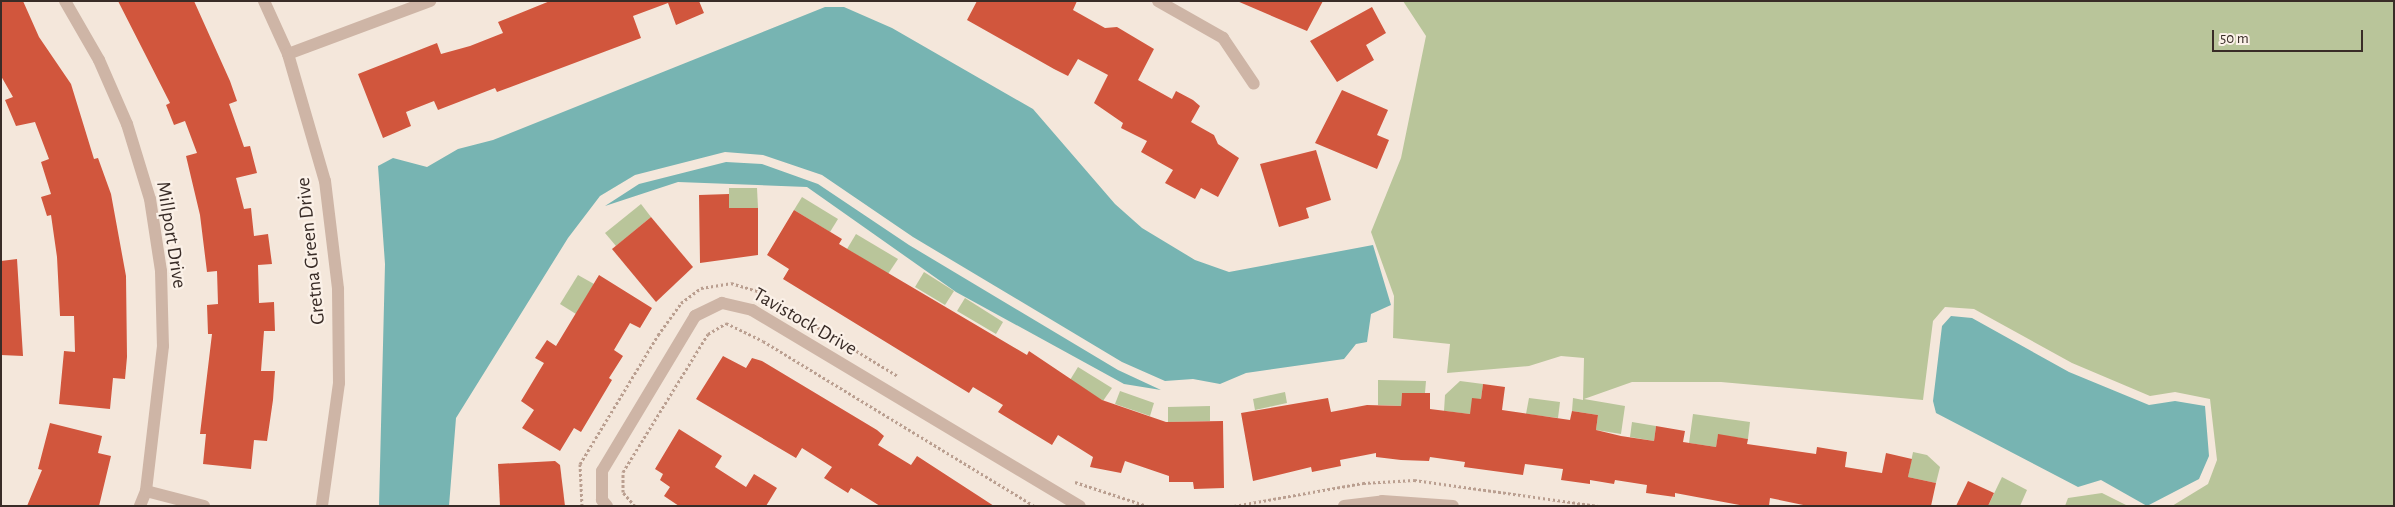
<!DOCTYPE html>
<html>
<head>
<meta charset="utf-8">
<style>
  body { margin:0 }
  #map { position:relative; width:2395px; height:507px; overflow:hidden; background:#f4e7db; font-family:"Alegreya Sans",sans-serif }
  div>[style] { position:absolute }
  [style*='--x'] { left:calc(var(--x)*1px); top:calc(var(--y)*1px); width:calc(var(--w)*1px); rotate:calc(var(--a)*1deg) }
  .green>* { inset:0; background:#b9c59a }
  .water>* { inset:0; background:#77b4b2 }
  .building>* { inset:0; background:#d1563d }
  .path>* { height:3px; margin-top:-1.5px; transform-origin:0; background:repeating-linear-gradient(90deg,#ba9f90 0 2.5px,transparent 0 5px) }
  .minor>* { height:12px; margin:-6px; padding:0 6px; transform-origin:6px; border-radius:6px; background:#ceb5a6 }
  span { translate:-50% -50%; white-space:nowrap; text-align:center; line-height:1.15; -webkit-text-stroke:4.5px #fbf1e8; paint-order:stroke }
  .street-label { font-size:20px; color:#392c27 }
  .frame { position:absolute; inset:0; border:2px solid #392c27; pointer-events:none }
  .scale { position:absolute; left:2212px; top:30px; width:151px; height:22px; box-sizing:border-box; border:2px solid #392c27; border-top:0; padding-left:6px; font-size:15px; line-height:18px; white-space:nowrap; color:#392c27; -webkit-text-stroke:4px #fbf1e8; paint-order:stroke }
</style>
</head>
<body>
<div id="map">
  <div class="green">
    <i style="clip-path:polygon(1403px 1px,2394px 1px,2394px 506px,2172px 506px,2208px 484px,2217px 460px,2210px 399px,2175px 392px,2150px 396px,2072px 363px,1974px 309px,1945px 307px,1933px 321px,1923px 400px,1721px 382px,1632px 382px,1584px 399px,1625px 406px,1621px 434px,1596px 430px,1598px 415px,1572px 411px,1573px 398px,1583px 400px,1584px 358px,1561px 356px,1529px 366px,1447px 373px,1450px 344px,1393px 338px,1394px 296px,1371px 232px,1401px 158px,1426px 36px)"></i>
    <i style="clip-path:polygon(729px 188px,757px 188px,758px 208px,729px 208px)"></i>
    <i style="clip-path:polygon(802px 197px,838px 219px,830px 232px,794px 210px)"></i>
    <i style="clip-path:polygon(641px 204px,651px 217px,616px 246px,605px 233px)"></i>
    <i style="clip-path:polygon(856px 234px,898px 259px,888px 274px,847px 249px)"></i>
    <i style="clip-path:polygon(924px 272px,954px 291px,945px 305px,915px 287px)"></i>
    <i style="clip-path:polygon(578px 275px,594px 284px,576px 314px,560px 304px)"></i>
    <i style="clip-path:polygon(965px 298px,1003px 322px,996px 334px,957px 311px)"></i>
    <i style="clip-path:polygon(1078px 367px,1112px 388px,1103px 401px,1070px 380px)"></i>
    <i style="clip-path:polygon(1378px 380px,1426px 381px,1425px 393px,1402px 393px,1401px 406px,1378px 405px)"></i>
    <i style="clip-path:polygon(1460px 381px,1483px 384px,1481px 399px,1470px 414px,1444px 411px,1445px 395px)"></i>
    <i style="clip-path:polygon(1120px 391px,1154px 403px,1150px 416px,1115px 404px)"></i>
    <i style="clip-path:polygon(1285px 392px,1287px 403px,1255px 410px,1253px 399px)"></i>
    <i style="clip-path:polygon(1529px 398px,1560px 402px,1558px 418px,1526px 414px)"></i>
    <i style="clip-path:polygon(1210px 406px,1210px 421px,1168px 422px,1168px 407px)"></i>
    <i style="clip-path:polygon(1693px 414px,1750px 422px,1748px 439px,1718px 435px,1716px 447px,1689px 443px)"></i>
    <i style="clip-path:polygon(1632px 422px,1656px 426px,1654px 441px,1630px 437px)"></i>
    <i style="clip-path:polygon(1913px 452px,1927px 455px,1940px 467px,1936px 483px,1908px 477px)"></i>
    <i style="clip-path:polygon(2002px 477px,2027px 490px,2020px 506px,1988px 506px)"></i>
    <i style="clip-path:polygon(2102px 493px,2128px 506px,2065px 506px,2068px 498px)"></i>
  </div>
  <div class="water">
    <i style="clip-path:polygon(825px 7px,844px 7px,892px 28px,1033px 109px,1115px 204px,1142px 228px,1195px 260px,1229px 272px,1373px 245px,1391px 305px,1371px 314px,1367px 342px,1356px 344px,1344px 359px,1246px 373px,1220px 384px,1193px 379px,1165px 381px,1122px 362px,913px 237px,822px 175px,763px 155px,725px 152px,635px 175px,600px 196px,568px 238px,456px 418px,449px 506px,379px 506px,385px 264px,378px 166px,393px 158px,427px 167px,458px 149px,493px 140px)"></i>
    <i style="clip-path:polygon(726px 162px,762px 164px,818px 184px,909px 245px,1118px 370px,1161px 390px,1124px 384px,956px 292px,807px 187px,678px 182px,605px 206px,639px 184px)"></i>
    <i style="clip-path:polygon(1951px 316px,1972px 318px,2069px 372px,2149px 405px,2175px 401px,2205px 406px,2209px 456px,2199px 479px,2147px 506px,2101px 480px,2078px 487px,1936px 413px,1933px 401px,1942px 326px)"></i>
  </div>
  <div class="building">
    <i style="clip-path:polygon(1px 1px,23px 1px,39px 37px,71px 84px,94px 159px,98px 158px,111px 194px,126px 276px,127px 357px,125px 379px,113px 378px,110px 409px,59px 404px,64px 351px,75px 352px,74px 316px,60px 316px,57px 257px,51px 215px,47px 216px,41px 197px,51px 194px,41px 162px,49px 159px,35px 122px,16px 126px,5px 100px,13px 97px,1px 76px)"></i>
    <i style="clip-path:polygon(118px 1px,194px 1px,230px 81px,237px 101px,229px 104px,244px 147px,250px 146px,257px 173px,236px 178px,244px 209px,251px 208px,254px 236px,268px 234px,272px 264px,258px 265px,259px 303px,274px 302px,275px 331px,264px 331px,261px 371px,275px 371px,273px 400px,267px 441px,254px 440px,251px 469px,203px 464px,206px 434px,200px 434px,212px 334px,208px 334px,207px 305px,218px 304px,217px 271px,207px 272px,200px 215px,186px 156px,197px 153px,185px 121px,174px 125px,166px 105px,170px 103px)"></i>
    <i style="clip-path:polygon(550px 1px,699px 1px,704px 13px,676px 25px,668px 3px,633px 16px,641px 38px,497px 92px,495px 88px,438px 110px,434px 101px,406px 112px,411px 126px,383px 138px,358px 74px,437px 43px,441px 54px,470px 46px,503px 33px,498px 22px)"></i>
    <i style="clip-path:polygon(977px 1px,1077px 1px,1073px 10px,1105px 28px,1117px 27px,1154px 49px,1138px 80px,1172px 99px,1176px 91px,1193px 100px,1200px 106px,1191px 122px,1214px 135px,1218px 144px,1239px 158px,1218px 197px,1201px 188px,1195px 199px,1165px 183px,1173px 170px,1141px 152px,1147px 141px,1121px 128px,1123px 123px,1094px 103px,1108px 75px,1078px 59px,1068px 76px,1054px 69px,967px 20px)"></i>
    <i style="clip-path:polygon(1237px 1px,1323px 1px,1307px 31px)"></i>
    <i style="clip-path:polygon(1372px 7px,1386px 33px,1366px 45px,1374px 60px,1337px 82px,1310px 41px)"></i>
    <i style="clip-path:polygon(1342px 90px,1388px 110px,1377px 135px,1389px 140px,1377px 169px,1315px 143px)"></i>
    <i style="clip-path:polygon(1316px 150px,1331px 200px,1306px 208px,1309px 218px,1279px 227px,1260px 164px)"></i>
    <i style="clip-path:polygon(729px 194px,729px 208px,758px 208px,758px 255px,700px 263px,699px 195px)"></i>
    <i style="clip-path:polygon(794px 210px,842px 239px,839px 244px,1027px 355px,1029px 351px,1102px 400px,1166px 422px,1223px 421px,1224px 488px,1194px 489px,1193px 482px,1169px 482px,1169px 476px,1125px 461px,1121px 473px,1090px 467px,1093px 457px,1058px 435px,1052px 445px,998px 412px,1003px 405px,973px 387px,969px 393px,783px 279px,789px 269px,767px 255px)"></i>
    <i style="clip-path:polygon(651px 217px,693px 267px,656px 302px,612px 249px)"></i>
    <i style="clip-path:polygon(17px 259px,23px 356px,1px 355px,1px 261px)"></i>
    <i style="clip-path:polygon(599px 275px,652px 308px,640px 328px,630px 323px,614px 350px,623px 356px,609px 378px,612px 380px,581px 432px,574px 428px,560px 451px,522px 428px,534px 410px,521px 401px,544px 363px,535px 358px,547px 340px,556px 346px)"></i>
    <i style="clip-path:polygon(723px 356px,746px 368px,752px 358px,762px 361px,877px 430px,884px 436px,878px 445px,911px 465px,917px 456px,994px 506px,880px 506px,851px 488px,848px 493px,824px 478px,832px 467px,802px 448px,796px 458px,696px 399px)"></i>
    <i style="clip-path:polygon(1483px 384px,1505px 387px,1502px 410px,1570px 420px,1572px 411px,1598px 415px,1596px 430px,1621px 436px,1654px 441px,1656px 426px,1685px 431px,1683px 442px,1716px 447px,1718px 434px,1748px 439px,1747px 444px,1816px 454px,1817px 447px,1847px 452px,1845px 467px,1882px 473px,1886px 453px,1912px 459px,1908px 477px,1936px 483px,1931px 506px,1808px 506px,1770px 498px,1769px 506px,1745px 506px,1675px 493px,1675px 497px,1646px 493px,1647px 485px,1615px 480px,1614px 484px,1590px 480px,1590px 484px,1561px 480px,1563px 469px,1525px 464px,1523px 475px,1464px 467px,1465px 462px,1430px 457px,1429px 461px,1401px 460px,1376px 457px,1376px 453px,1340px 460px,1341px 466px,1312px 472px,1311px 467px,1253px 481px,1241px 413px,1328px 398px,1331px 412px,1367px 405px,1401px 406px,1402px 393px,1430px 393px,1430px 409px,1470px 414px,1472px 398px,1481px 399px)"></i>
    <i style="clip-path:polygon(50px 423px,102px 436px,98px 453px,111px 456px,99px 506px,27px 506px,42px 470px,38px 469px)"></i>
    <i style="clip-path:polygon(679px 429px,722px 456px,715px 467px,746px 487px,754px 474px,777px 488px,766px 506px,679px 506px,664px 496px,670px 487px,660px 480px,663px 474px,655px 469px)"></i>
    <i style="clip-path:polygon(555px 461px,560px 465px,565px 506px,500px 506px,498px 464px)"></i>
    <i style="clip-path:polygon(1968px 481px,1994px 493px,1988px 506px,1956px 506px)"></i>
  </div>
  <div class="path">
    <i style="--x:1075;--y:482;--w:76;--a:18.4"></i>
    <i style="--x:582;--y:506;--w:42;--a:-92.7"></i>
    <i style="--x:580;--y:464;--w:151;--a:-58.8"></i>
    <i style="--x:658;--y:335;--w:39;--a:-54"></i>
    <i style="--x:681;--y:303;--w:25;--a:-37"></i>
    <i style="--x:701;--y:288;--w:30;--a:-9"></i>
    <i style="--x:731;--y:283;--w:28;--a:17"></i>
    <i style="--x:758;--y:291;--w:164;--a:31.3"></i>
    <i style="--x:635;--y:506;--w:18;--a:-131"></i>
    <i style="--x:623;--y:492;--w:20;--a:-90"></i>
    <i style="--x:623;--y:472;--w:162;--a:-58.4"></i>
    <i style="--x:708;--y:334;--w:21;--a:-31"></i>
    <i style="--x:726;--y:323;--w:41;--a:25.9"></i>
    <i style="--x:763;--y:341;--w:317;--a:31.3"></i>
    <i style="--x:1234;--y:506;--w:131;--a:-10.1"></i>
    <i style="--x:1363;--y:483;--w:51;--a:-3.4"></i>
    <i style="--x:1414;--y:480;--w:186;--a:8"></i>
  </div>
  <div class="minor">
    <i style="--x:65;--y:1;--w:68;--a:60"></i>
    <i style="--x:99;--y:60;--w:70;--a:66.4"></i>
    <i style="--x:127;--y:124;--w:78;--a:73"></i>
    <i style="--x:150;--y:199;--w:73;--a:81.3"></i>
    <i style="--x:161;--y:271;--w:75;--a:88.5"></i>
    <i style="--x:163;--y:346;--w:146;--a:96.7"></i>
    <i style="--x:146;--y:491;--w:16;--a:112"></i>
    <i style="--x:264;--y:1;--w:58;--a:65.6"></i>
    <i style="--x:288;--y:54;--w:132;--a:73.8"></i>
    <i style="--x:325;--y:181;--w:109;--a:83.1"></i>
    <i style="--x:338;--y:289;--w:94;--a:89.4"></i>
    <i style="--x:339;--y:383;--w:124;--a:97.9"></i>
    <i style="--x:1158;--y:1;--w:75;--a:29.6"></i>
    <i style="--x:1223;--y:38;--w:55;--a:56"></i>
    <i style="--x:288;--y:54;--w:152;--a:-20.5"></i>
    <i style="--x:146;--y:491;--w:60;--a:14.5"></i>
    <i style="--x:607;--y:506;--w:8;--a:-130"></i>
    <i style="--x:602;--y:500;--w:29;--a:-90"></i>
    <i style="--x:602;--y:471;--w:181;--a:-59"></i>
    <i style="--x:695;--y:316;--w:30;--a:-26"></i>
    <i style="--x:722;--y:303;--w:31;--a:13"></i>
    <i style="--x:752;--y:310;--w:382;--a:30.9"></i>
    <i style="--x:1344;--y:506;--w:38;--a:-7"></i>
    <i style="--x:1382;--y:501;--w:71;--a:4"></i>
  </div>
  <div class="street-label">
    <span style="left:171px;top:235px;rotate:81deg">Millport Drive</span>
    <span style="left:311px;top:251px;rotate:-96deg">Gretna Green Drive</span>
    <span style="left:805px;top:322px;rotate:30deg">Tavistock Drive</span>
  </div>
  <div class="frame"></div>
  <div class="scale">50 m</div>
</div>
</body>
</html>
